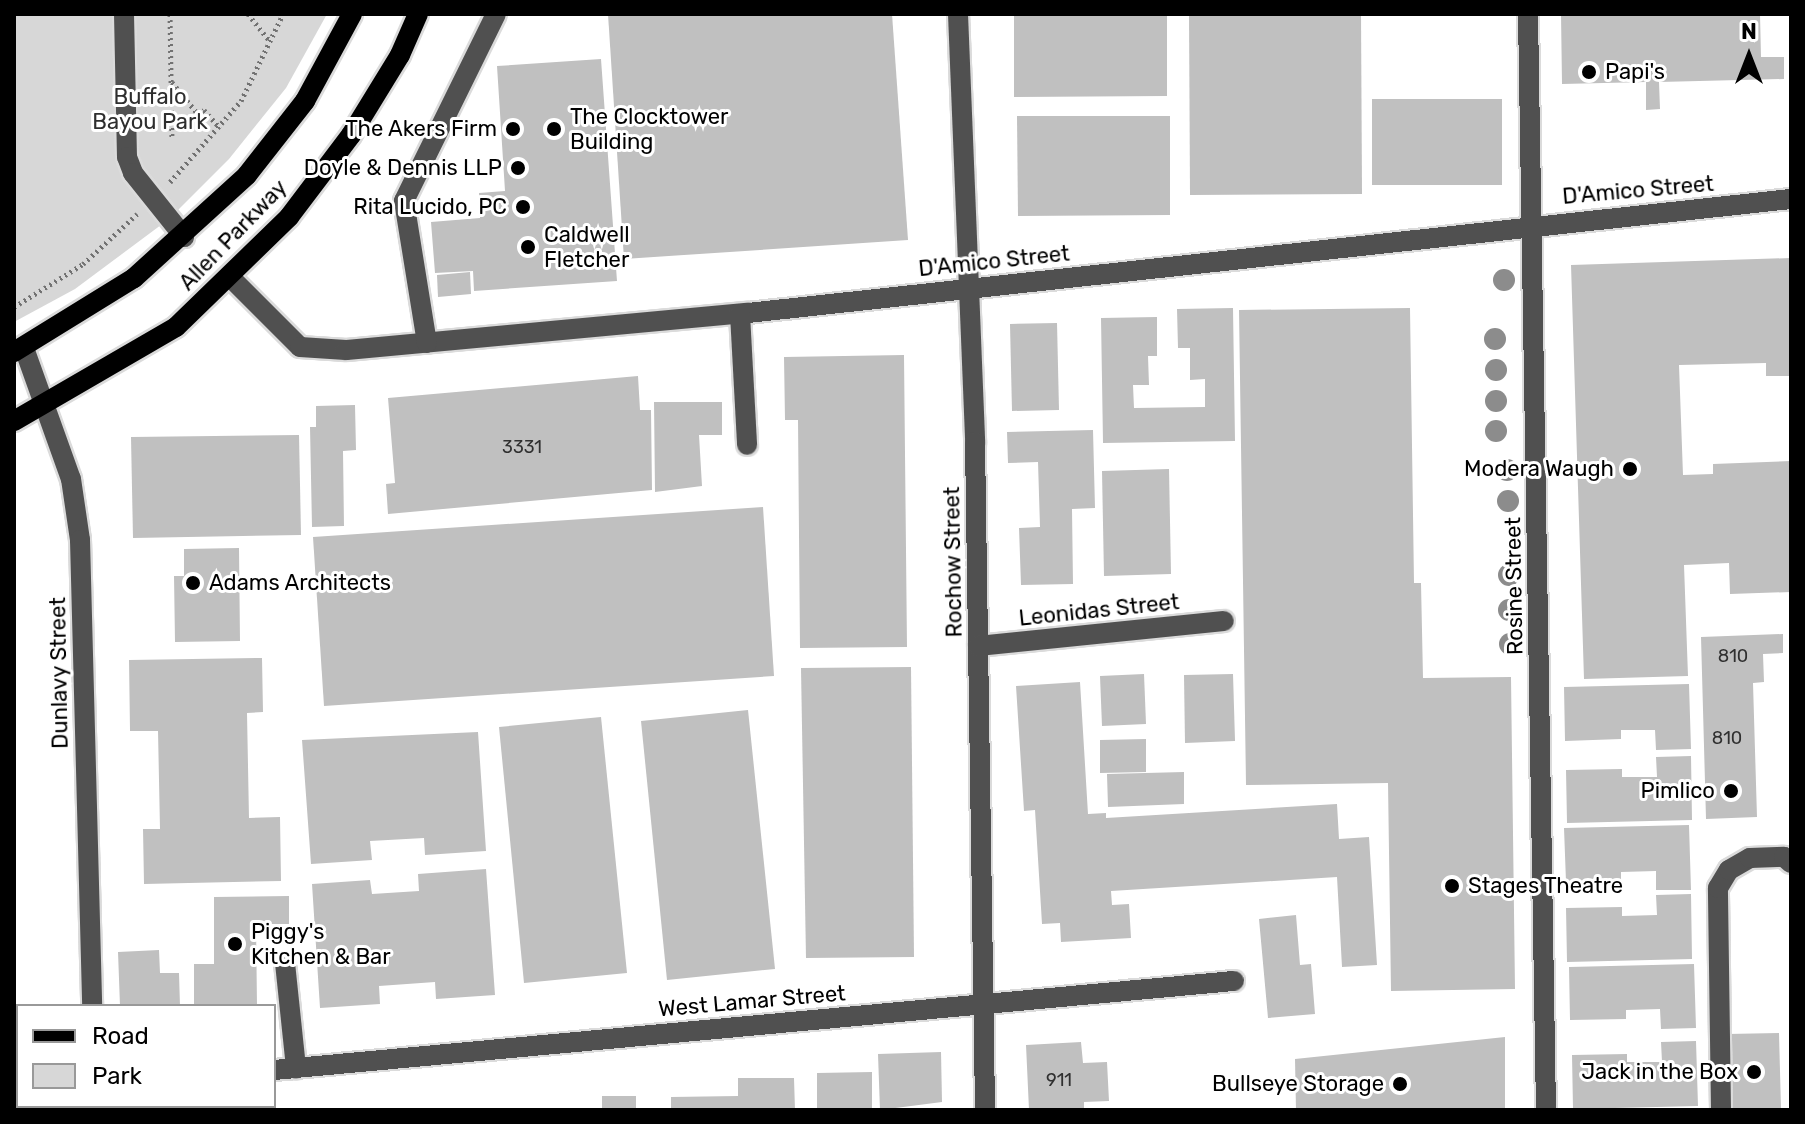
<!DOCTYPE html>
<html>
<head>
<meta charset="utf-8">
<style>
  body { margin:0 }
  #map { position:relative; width:1805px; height:1124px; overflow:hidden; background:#fff; font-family:Rubik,sans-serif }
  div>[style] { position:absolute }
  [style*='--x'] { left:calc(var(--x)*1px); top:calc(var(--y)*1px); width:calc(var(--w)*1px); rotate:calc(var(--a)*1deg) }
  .green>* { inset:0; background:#d7d7d7 }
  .building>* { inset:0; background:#c0c0c0 }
  .path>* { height:5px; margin-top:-2.5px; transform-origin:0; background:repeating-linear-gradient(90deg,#727272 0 2px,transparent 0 6px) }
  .roads { filter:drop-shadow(2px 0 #dbdbdb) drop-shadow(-2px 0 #dbdbdb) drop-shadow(0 2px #dbdbdb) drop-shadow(0 -2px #dbdbdb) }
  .minor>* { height:20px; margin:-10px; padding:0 10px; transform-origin:10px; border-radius:10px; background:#505050 }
  .major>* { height:20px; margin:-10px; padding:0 10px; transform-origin:10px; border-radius:10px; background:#000 }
  .trees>* { width:22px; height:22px; margin:-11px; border-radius:50%; background:#8c8c8c }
  .dots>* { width:22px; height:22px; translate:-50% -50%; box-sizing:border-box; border:4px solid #fff; border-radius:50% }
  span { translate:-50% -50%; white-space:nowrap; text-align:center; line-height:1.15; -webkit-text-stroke:6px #fff; paint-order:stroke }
  .number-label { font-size:18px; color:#303030 }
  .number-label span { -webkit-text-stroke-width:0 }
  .poi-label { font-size:22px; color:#000 }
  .left { translate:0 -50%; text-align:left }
  .right { translate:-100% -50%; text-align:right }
  .park-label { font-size:22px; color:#2e2e2e }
  .street-label { font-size:22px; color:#000 }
  .frame { position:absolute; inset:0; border:16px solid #000; pointer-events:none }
  .legend { position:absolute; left:16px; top:1004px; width:260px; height:104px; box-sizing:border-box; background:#fff; border:2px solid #999; margin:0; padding:10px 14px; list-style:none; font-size:24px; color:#000 }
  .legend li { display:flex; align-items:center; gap:16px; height:40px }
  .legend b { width:40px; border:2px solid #999 }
  .north { position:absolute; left:1709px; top:16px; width:80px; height:80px; -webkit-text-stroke:6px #fff; paint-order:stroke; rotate:0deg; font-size:22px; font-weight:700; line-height:32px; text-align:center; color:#000 }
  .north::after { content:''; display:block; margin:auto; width:28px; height:36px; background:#000; clip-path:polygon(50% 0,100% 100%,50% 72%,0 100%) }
</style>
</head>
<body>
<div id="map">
  <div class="green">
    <i style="clip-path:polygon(14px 14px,327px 14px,286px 88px,229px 159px,169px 219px,75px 289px,14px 322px)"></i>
  </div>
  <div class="building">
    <i style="clip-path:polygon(608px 14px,892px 14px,908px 240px,624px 259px)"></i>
    <i style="clip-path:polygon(1014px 14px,1167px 14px,1167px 96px,1014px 97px)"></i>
    <i style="clip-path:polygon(1189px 14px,1361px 14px,1362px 194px,1190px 195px)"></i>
    <i style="clip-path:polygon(1561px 14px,1760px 14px,1761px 57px,1784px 57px,1784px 79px,1659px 82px,1660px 109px,1646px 110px,1646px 82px,1562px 84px)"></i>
    <i style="clip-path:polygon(601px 59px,617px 281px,474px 291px,473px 271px,435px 273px,431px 222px,480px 218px,479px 193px,505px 191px,497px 66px)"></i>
    <i style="clip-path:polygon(1372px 99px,1502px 99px,1502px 185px,1372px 185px)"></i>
    <i style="clip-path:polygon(1017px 116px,1170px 116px,1170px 215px,1018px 216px)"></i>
    <i style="clip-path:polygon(1791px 258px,1791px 376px,1766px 376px,1766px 363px,1679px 365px,1683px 475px,1713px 474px,1713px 464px,1791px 461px,1791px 592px,1730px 594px,1729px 563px,1684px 565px,1688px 676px,1584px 679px,1571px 265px)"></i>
    <i style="clip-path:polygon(470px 272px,471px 294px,438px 297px,437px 275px)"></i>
    <i style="clip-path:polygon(1233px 308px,1235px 441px,1103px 443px,1101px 318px,1157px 317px,1157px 356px,1148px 356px,1149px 385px,1133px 385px,1134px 408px,1205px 407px,1205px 379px,1190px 380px,1190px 348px,1178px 348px,1177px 309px)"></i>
    <i style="clip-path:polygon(1410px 308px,1414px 583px,1421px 583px,1423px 678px,1511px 677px,1515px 989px,1391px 991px,1388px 783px,1246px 785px,1239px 310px)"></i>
    <i style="clip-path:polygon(1057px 323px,1059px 410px,1012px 411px,1010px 324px)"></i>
    <i style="clip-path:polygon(904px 355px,907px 647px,800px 648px,798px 420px,785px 420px,784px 357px)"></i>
    <i style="clip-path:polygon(638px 376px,640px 410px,651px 410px,652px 490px,388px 514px,386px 484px,395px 483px,388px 398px)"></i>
    <i style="clip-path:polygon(654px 402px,722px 402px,722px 435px,699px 435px,702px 486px,655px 492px)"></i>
    <i style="clip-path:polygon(355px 405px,356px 450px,343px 451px,344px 526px,312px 527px,310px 427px,316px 427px,316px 406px)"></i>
    <i style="clip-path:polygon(1093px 430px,1095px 508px,1072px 509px,1073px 584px,1021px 585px,1019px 528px,1040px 527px,1038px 462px,1008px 463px,1007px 432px)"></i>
    <i style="clip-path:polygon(299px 435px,301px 535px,133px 538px,131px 437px)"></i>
    <i style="clip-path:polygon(1169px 469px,1171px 574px,1104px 576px,1102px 471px)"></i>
    <i style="clip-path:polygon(763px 507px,774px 676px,324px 706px,313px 537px)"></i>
    <i style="clip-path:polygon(239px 548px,240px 641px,175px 642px,174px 576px,184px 576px,184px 549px)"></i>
    <i style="clip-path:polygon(1783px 634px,1783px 653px,1763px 654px,1764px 682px,1753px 683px,1757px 817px,1706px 819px,1701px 637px)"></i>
    <i style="clip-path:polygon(262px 658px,263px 712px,247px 713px,249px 818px,280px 817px,281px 881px,144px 884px,143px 829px,160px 829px,158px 731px,130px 731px,129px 660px)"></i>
    <i style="clip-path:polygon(911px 667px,914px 957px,806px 958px,801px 668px)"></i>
    <i style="clip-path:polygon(1144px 674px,1146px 724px,1102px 726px,1100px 676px)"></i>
    <i style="clip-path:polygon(1233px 674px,1235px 741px,1185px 743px,1184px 675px)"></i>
    <i style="clip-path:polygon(1080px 682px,1088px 814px,1106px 813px,1106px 818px,1337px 804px,1339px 839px,1369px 837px,1377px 965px,1342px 967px,1337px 877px,1111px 891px,1112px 905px,1129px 904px,1131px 938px,1061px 942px,1060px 923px,1042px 924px,1035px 810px,1024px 811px,1016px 686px)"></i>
    <i style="clip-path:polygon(1689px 684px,1691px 749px,1656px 750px,1655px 730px,1621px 730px,1621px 739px,1565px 741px,1564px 687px)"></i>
    <i style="clip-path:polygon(748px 710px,775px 969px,667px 980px,641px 721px)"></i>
    <i style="clip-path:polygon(601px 717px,627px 973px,524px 983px,499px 727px)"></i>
    <i style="clip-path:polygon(478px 732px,486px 851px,425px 855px,424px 838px,370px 841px,372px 860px,311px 864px,302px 740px)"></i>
    <i style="clip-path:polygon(1146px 739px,1146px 772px,1100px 773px,1100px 740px)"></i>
    <i style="clip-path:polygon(1691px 756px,1692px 820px,1567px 823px,1566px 770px,1622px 769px,1622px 777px,1657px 777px,1656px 757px)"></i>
    <i style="clip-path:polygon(1184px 772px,1184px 804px,1108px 807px,1107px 774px)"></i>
    <i style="clip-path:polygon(1689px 825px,1691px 890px,1656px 890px,1656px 871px,1621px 872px,1621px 880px,1566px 882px,1564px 828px)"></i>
    <i style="clip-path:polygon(486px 869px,495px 995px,436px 999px,435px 982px,379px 986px,380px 1004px,320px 1008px,312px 884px,370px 880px,372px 894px,419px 891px,418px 874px)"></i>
    <i style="clip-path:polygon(1691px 894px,1692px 959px,1567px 962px,1566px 908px,1622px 907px,1622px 916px,1657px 915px,1656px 895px)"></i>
    <i style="clip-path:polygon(289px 896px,289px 924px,256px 924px,257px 1006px,194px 1006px,194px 964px,214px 964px,214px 897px)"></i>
    <i style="clip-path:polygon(1296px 915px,1300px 965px,1311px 964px,1315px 1014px,1268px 1018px,1259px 919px)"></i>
    <i style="clip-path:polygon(159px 950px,160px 973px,179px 973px,180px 1006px,120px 1006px,118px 952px)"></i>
    <i style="clip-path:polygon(1694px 964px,1696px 1028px,1661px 1029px,1660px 1009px,1626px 1010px,1626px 1019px,1570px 1020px,1569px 967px)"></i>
    <i style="clip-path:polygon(1779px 1033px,1781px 1110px,1728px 1110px,1727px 1034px)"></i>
    <i style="clip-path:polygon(1505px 1037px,1505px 1110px,1296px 1110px,1295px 1059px)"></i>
    <i style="clip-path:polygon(1696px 1041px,1698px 1106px,1573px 1109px,1572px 1055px,1627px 1054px,1627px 1062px,1662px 1062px,1661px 1042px)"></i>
    <i style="clip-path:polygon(1081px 1042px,1083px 1063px,1107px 1062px,1109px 1101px,1084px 1102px,1084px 1110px,1029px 1110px,1026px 1045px)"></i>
    <i style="clip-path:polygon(941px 1052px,942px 1102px,880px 1110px,878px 1054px)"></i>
    <i style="clip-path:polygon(872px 1072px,872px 1110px,817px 1110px,817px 1073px)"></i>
    <i style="clip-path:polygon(738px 1078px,794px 1078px,795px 1110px,671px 1110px,671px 1097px,738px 1096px)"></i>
    <i style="clip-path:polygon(602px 1096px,636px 1096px,636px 1110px,602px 1110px)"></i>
  </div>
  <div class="path">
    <i style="--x:170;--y:14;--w:123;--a:89.1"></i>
    <i style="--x:248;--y:14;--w:35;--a:51"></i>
    <i style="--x:172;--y:82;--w:41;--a:50.9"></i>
    <i style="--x:198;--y:114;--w:7;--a:-34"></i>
    <i style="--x:204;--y:110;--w:24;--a:48"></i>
    <i style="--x:170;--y:182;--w:108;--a:-48.8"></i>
    <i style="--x:241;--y:101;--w:97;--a:-64.2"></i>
    <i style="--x:14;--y:307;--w:81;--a:-31.9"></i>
    <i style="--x:83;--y:264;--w:74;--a:-42.8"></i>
  </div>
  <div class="roads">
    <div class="minor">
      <i style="--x:124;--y:14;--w:143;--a:88.8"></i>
      <i style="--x:127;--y:157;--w:17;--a:69"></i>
      <i style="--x:133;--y:173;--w:82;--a:51.4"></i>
      <i style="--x:958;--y:14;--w:428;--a:87.7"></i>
      <i style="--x:975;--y:442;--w:668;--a:89.14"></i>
      <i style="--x:1528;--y:14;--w:1096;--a:89.06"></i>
      <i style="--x:230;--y:277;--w:99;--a:45"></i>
      <i style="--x:300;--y:347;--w:46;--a:3.7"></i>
      <i style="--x:346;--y:350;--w:404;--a:-5.3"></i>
      <i style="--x:748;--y:313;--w:1049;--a:-6.24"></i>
      <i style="--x:740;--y:314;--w:131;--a:86.9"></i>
      <i style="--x:427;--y:343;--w:144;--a:-99.2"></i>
      <i style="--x:404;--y:201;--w:208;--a:-63.8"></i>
      <i style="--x:24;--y:348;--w:139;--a:70.3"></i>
      <i style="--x:71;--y:479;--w:62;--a:81.6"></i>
      <i style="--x:80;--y:540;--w:466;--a:88.5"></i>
      <i style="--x:978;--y:646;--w:247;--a:-5.8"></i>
      <i style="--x:285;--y:963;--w:106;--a:84"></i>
      <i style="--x:274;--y:1070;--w:964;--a:-5.3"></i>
      <i style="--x:94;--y:1106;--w:4;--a:90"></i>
      <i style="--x:1721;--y:1110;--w:222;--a:-90.8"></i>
      <i style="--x:1718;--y:888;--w:21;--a:-59"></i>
      <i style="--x:1729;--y:870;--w:24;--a:-30"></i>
      <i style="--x:1750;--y:858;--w:34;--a:-2"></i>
      <i style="--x:1784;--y:857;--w:9;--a:41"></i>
    </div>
    <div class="major">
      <i style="--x:14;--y:352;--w:141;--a:-31.7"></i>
      <i style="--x:134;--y:278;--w:153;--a:-42.3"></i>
      <i style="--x:247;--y:175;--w:94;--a:-51.9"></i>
      <i style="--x:305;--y:101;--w:99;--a:-61.6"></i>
      <i style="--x:14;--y:421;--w:187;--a:-30.1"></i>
      <i style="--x:176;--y:327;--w:158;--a:-44.2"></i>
      <i style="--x:289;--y:217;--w:103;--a:-52.9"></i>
      <i style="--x:351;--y:135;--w:94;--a:-58.5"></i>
      <i style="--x:400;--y:55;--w:45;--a:-66.3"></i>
    </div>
  </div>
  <div class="trees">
    <i style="left:1504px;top:280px"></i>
    <i style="left:1495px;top:339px"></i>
    <i style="left:1496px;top:370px"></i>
    <i style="left:1496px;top:401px"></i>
    <i style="left:1496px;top:431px"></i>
    <i style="left:1507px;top:470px"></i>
    <i style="left:1508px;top:501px"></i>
    <i style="left:1509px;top:575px"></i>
    <i style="left:1509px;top:610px"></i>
    <i style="left:1510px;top:644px"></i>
  </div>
  <div class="dots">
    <i style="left:1589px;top:72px;background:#000"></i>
    <i style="left:513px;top:129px;background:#000"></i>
    <i style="left:554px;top:129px;background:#000"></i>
    <i style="left:518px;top:168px;background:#000"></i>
    <i style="left:523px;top:207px;background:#000"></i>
    <i style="left:528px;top:247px;background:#000"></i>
    <i style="left:1630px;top:469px;background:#000"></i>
    <i style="left:193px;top:583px;background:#000"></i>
    <i style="left:1731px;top:791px;background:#000"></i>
    <i style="left:1452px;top:886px;background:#000"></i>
    <i style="left:235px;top:944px;background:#000"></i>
    <i style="left:1754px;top:1072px;background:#000"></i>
    <i style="left:1400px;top:1084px;background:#000"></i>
  </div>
  <div class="number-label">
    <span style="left:522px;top:447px">3331</span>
    <span style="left:1733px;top:656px">810</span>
    <span style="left:1727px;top:738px">810</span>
    <span style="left:1059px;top:1080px">911</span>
  </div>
  <div class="poi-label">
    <span class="left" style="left:1605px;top:72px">Papi's</span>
    <span class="left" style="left:570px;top:129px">The Clocktower<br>Building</span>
    <span class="right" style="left:497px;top:129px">The Akers Firm</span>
    <span class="right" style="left:502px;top:168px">Doyle &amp; Dennis LLP</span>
    <span class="right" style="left:507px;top:207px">Rita Lucido, PC</span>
    <span class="left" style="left:544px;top:247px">Caldwell<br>Fletcher</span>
    <span class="right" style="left:1614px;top:469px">Modera Waugh</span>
    <span class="left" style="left:209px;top:583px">Adams Architects</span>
    <span class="right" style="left:1715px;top:791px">Pimlico</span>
    <span class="left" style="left:1468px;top:886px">Stages Theatre</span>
    <span class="left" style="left:251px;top:944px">Piggy's<br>Kitchen &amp; Bar</span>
    <span class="right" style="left:1738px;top:1072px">Jack in the Box</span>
    <span class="right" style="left:1384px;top:1084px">Bullseye Storage</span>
  </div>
  <div class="park-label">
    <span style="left:150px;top:109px">Buffalo<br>Bayou Park</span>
  </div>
  <div class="street-label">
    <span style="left:1638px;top:190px;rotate:-5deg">D'Amico Street</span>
    <span style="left:233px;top:235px;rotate:-46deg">Allen Parkway</span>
    <span style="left:994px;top:261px;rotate:-6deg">D'Amico Street</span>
    <span style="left:953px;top:562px;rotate:-91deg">Rochow Street</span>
    <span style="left:1514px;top:586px;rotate:-91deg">Rosine Street</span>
    <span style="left:1099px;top:610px;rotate:-6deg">Leonidas Street</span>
    <span style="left:59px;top:673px;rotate:-91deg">Dunlavy Street</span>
    <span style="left:752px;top:1001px;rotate:-5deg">West Lamar Street</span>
  </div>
  <div class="frame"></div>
  <ul class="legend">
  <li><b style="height:10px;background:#000"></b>Road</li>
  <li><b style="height:22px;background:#d7d7d7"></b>Park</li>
  </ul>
  <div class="north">N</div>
</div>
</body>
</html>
